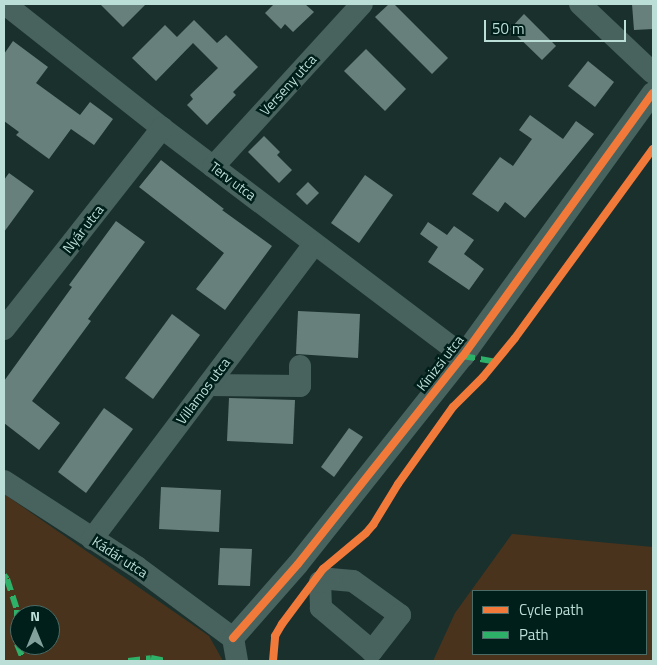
<!DOCTYPE html>
<html>
<head>
<meta charset="utf-8">
<style>
  body { margin:0 }
  #map { position:relative; width:657px; height:665px; overflow:hidden; background:#1a302d; font-family:"Titillium Web",sans-serif }
  div>[style] { position:absolute }
  [style*='--x'] { left:calc(var(--x)*1px); top:calc(var(--y)*1px); width:calc(var(--w)*1px); rotate:calc(var(--a)*1deg) }
  .green>* { inset:0; background:#4a331c }
  .building>* { inset:0; background:#68807c }
  .minor>* { height:22px; margin:-11px; padding:0 11px; transform-origin:11px; border-radius:11px; background:#48625e }
  .quiet>* { height:6px; margin-top:-3px; transform-origin:0; background:repeating-linear-gradient(90deg,#2db169 0 12px,transparent 0 18px) }
  .cycleway>* { height:8px; margin:-4px; padding:0 4px; transform-origin:4px; border-radius:4px; background:#f17a3a }
  span { translate:-50% -50%; white-space:nowrap; text-align:center; line-height:1.15; -webkit-text-stroke:5px #001f1a; paint-order:stroke }
  .street-label { font-size:14px; color:#bbded7 }
  .frame { position:absolute; inset:0; border:5px solid #bbded7; pointer-events:none }
  .legend { position:absolute; left:472px; top:590px; width:175px; height:65px; box-sizing:border-box; background:#001f1a; border:1px solid #4b6b66; margin:0; padding:6px 9px; list-style:none; font-size:15px; color:#bbded7 }
  .legend li { display:flex; align-items:center; gap:10px; height:25px }
  .legend b { width:25px; border:1px solid #4b6b66 }
  .north { position:absolute; left:10px; top:605px; width:50px; height:50px; box-sizing:border-box; background:#001f1a; border:1px solid #4b6b66; border-radius:50%; rotate:0deg; font-size:14px; font-weight:700; line-height:20px; text-align:center; color:#bbded7 }
  .north::after { content:''; display:block; margin:auto; width:18px; height:22px; background:#83a19c; clip-path:polygon(50% 0,100% 100%,50% 72%,0 100%) }
  .scale { position:absolute; left:484px; top:20px; width:142px; height:22px; box-sizing:border-box; border:2px solid #bbded7; border-top:0; padding-left:6px; font-size:15px; line-height:18px; white-space:nowrap; color:#bbded7; -webkit-text-stroke:4px #001f1a; paint-order:stroke }
</style>
</head>
<body>
<div id="map">
  <div class="green">
    <i style="clip-path:polygon(evenodd,4px 494px,209px 636px,223px 661px,4px 661px,4px 494px,20px 615px,50px 615px,50px 645px,20px 645px,20px 615px)"></i>
    <i style="clip-path:polygon(evenodd,512px 534px,653px 547px,653px 661px,433px 661px,455px 613px,512px 534px,473px 591px,646px 591px,646px 654px,473px 654px,473px 591px)"></i>
  </div>
  <div class="building">
    <i style="clip-path:polygon(100px 4px,146px 4px,123px 27px)"></i>
    <i style="clip-path:polygon(274px 4px,305px 4px,314px 12px,293px 32px,285px 24px,281px 29px,265px 13px)"></i>
    <i style="clip-path:polygon(389px 4px,394px 4px,448px 58px,432px 74px,375px 17px)"></i>
    <i style="clip-path:polygon(632px 4px,653px 4px,653px 29px,634px 30px)"></i>
    <i style="clip-path:polygon(524px 14px,556px 46px,542px 60px,510px 29px)"></i>
    <i style="clip-path:polygon(194px 20px,217px 43px,226px 35px,258px 67px,233px 92px,236px 95px,207px 125px,187px 105px,193px 99px,190px 95px,218px 68px,193px 43px,156px 81px,132px 58px,165px 25px,177px 37px)"></i>
    <i style="clip-path:polygon(13px 41px,48px 67px,36px 83px,80px 115px,90px 102px,113px 119px,94px 145px,71px 129px,49px 159px,16px 135px,19px 132px,4px 121px,4px 54px)"></i>
    <i style="clip-path:polygon(366px 49px,406px 89px,385px 111px,344px 71px)"></i>
    <i style="clip-path:polygon(588px 61px,614px 82px,595px 107px,568px 86px)"></i>
    <i style="clip-path:polygon(530px 115px,563px 139px,576px 121px,594px 134px,525px 218px,505px 202px,498px 212px,472px 194px,500px 157px,513px 166px,532px 139px,519px 130px)"></i>
    <i style="clip-path:polygon(264px 136px,280px 152px,277px 155px,292px 170px,279px 183px,248px 152px)"></i>
    <i style="clip-path:polygon(161px 160px,224px 209px,222px 210px,272px 246px,225px 310px,196px 289px,224px 253px,139px 187px)"></i>
    <i style="clip-path:polygon(9px 173px,34px 191px,4px 232px,4px 180px)"></i>
    <i style="clip-path:polygon(365px 175px,393px 195px,359px 243px,331px 223px)"></i>
    <i style="clip-path:polygon(308px 182px,319px 193px,307px 205px,296px 194px)"></i>
    <i style="clip-path:polygon(116px 221px,145px 242px,88px 319px,91px 321px,32px 401px,60px 423px,39px 450px,4px 423px,4px 381px,72px 287px,69px 285px)"></i>
    <i style="clip-path:polygon(428px 222px,447px 235px,454px 226px,474px 240px,464px 254px,484px 269px,469px 290px,428px 262px,438px 247px,420px 234px)"></i>
    <i style="clip-path:polygon(298px 311px,360px 314px,358px 358px,296px 354px)"></i>
    <i style="clip-path:polygon(172px 314px,200px 335px,153px 399px,125px 378px)"></i>
    <i style="clip-path:polygon(229px 398px,295px 400px,293px 444px,227px 441px)"></i>
    <i style="clip-path:polygon(104px 408px,133px 429px,86px 493px,58px 472px)"></i>
    <i style="clip-path:polygon(349px 428px,363px 437px,334px 477px,321px 467px)"></i>
    <i style="clip-path:polygon(161px 487px,221px 490px,219px 532px,159px 529px)"></i>
    <i style="clip-path:polygon(220px 548px,252px 549px,250px 586px,218px 585px)"></i>
  </div>
  <div class="minor">
    <i style="--x:5;--y:4;--w:200;--a:38.3"></i>
    <i style="--x:162;--y:128;--w:378;--a:37.1"></i>
    <i style="--x:580;--y:4;--w:100;--a:43.4"></i>
    <i style="--x:213;--y:167;--w:221;--a:-47.6"></i>
    <i style="--x:4;--y:329;--w:256;--a:-51.8"></i>
    <i style="--x:208;--y:385;--w:92;--a:0.6"></i>
    <i style="--x:300;--y:386;--w:20;--a:-90"></i>
    <i style="--x:4;--y:481;--w:158;--a:32.9"></i>
    <i style="--x:137;--y:567;--w:119;--a:36.5"></i>
    <i style="--x:92;--y:539;--w:369;--a:-53"></i>
    <i style="--x:330;--y:579;--w:23;--a:5"></i>
    <i style="--x:353;--y:581;--w:58;--a:35.9"></i>
    <i style="--x:400;--y:615;--w:46;--a:127.9"></i>
    <i style="--x:372;--y:651;--w:67;--a:-139.9"></i>
    <i style="--x:321;--y:608;--w:26;--a:-92"></i>
    <i style="--x:320;--y:582;--w:10;--a:-17"></i>
    <i style="--x:233;--y:638;--w:98;--a:-48.7"></i>
    <i style="--x:298;--y:564;--w:265;--a:-51.6"></i>
    <i style="--x:463;--y:356;--w:324;--a:-54.2"></i>
    <i style="--x:233;--y:638;--w:23;--a:80"></i>
  </div>
  <div class="quiet">
    <i style="--x:463;--y:356;--w:34;--a:10"></i>
    <i style="--x:4;--y:575;--w:5;--a:53"></i>
    <i style="--x:7;--y:579;--w:33;--a:72"></i>
    <i style="--x:17;--y:610;--w:34;--a:90"></i>
    <i style="--x:17;--y:644;--w:18;--a:68"></i>
    <i style="--x:128;--y:661;--w:23;--a:-7"></i>
    <i style="--x:151;--y:658;--w:15;--a:11"></i>
  </div>
  <div class="cycleway">
    <i style="--x:233;--y:638;--w:98;--a:-48.7"></i>
    <i style="--x:298;--y:564;--w:265;--a:-51.6"></i>
    <i style="--x:463;--y:356;--w:324;--a:-54.2"></i>
    <i style="--x:273;--y:661;--w:25;--a:-85"></i>
    <i style="--x:275;--y:636;--w:14;--a:-60"></i>
    <i style="--x:282;--y:624;--w:69;--a:-53.3"></i>
    <i style="--x:323;--y:569;--w:56;--a:-39.9"></i>
    <i style="--x:366;--y:533;--w:11;--a:-49"></i>
    <i style="--x:373;--y:525;--w:48;--a:-58.6"></i>
    <i style="--x:398;--y:484;--w:95;--a:-54.5"></i>
    <i style="--x:453;--y:407;--w:42;--a:-45"></i>
    <i style="--x:483;--y:377;--w:50;--a:-50.6"></i>
    <i style="--x:515;--y:338;--w:234;--a:-53.9"></i>
  </div>
  <div class="street-label">
    <span style="left:288px;top:85px;rotate:-48deg">Verseny utca</span>
    <span style="left:233px;top:181px;rotate:37deg">Terv utca</span>
    <span style="left:83px;top:229px;rotate:-52deg">Nyár utca</span>
    <span style="left:440px;top:363px;rotate:-52deg">Kinizsi utca</span>
    <span style="left:203px;top:391px;rotate:-53deg">Villamos utca</span>
    <span style="left:120px;top:557px;rotate:33deg">Kádár utca</span>
  </div>
  <div class="frame"></div>
  <ul class="legend">
  <li><b style="height:6px;background:#f17a3a"></b>Cycle path</li>
  <li><b style="height:6px;background:#2db169"></b>Path</li>
  </ul>
  <div class="north">N</div>
  <div class="scale">50 m</div>
</div>
</body>
</html>
